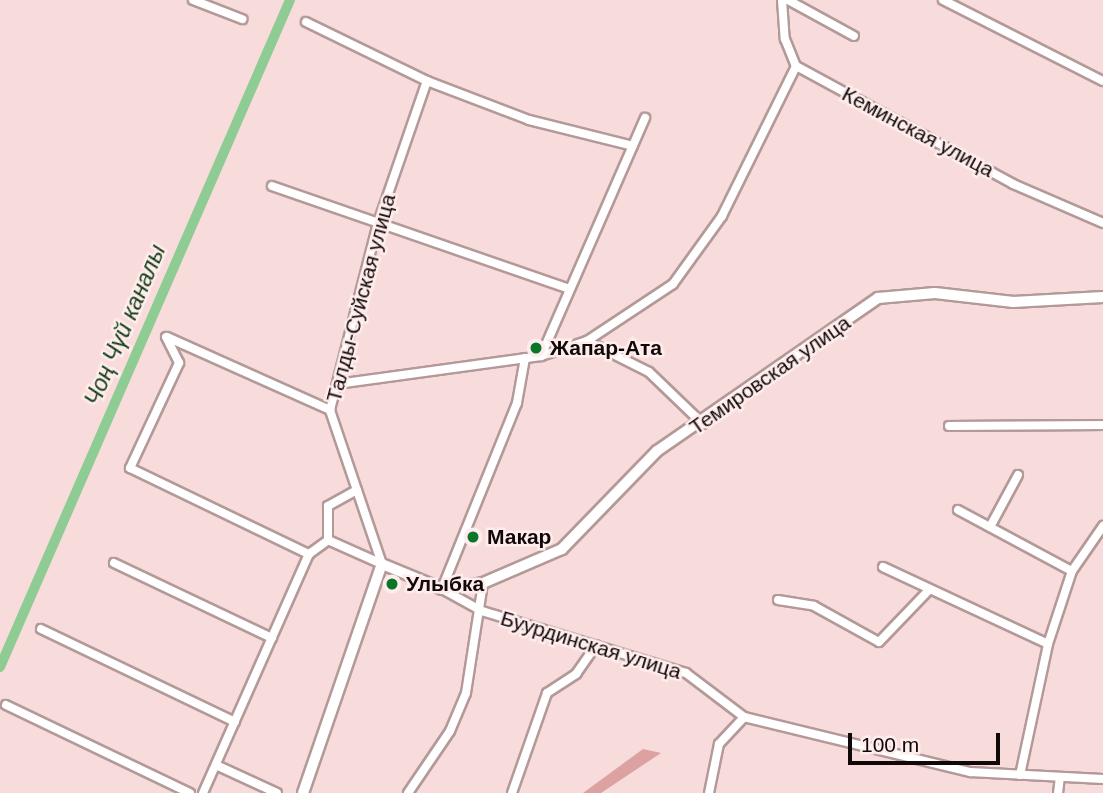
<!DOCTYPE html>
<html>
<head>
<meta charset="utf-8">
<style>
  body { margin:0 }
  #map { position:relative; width:1103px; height:793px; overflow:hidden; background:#f8dcdc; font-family:Arial,sans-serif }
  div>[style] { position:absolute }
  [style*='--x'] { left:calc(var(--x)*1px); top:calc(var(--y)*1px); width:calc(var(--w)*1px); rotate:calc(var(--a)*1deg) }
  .green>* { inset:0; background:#dba2a1 }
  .canal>* { height:10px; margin:-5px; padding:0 5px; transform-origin:5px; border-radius:5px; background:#8fcc93 }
  .roads { filter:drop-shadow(2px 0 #b39998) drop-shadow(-2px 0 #b39998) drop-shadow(0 2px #b39998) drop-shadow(0 -2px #b39998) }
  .minor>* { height:8px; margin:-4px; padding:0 4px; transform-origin:4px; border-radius:4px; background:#fff }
  .tertiary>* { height:10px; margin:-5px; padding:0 5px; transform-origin:5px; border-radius:5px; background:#fff }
  .dots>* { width:19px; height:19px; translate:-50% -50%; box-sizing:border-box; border:4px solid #feedec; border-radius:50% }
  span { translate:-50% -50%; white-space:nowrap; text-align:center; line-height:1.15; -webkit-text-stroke:5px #feedec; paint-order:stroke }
  .street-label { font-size:21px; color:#110909 }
  .poi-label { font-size:21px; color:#110909; font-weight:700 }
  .left { translate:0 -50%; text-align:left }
  .water-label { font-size:23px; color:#113d18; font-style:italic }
  .scale { position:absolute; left:848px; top:733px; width:152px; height:32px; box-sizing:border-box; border:4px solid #110909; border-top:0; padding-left:9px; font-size:21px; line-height:24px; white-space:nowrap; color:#110909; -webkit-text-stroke:5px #feedec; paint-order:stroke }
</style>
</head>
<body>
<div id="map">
  <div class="green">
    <i style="clip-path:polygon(643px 749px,661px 753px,601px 793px,583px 793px)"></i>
  </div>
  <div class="canal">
    <i style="--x:0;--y:667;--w:727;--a:-66.5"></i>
  </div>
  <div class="roads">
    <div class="minor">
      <i style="--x:193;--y:0;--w:53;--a:21.2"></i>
      <i style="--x:782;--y:0;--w:39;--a:86"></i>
      <i style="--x:785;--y:39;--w:29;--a:68"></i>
      <i style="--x:796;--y:66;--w:247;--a:28.5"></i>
      <i style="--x:1013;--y:184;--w:98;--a:23.4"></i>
      <i style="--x:788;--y:0;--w:75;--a:28.6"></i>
      <i style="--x:943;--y:0;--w:179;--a:26.9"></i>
      <i style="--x:306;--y:22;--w:135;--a:26"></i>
      <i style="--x:427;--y:81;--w:109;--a:20.9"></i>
      <i style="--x:529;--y:120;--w:107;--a:14"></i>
      <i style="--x:272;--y:186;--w:314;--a:19.1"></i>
      <i style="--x:166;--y:337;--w:29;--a:63"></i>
      <i style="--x:179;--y:363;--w:116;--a:115"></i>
      <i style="--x:130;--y:468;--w:199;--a:25.7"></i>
      <i style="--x:167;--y:337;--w:179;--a:24.1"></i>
      <i style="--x:587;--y:341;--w:69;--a:26.6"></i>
      <i style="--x:649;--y:372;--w:75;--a:43.9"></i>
      <i style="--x:541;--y:356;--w:260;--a:-66.4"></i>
      <i style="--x:525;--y:358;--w:46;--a:100.1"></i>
      <i style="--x:517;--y:403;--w:201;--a:112"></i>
      <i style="--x:442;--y:589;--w:46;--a:28.8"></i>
      <i style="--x:482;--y:611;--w:213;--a:16.9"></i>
      <i style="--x:686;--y:673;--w:73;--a:37.2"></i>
      <i style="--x:744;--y:717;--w:233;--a:13.7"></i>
      <i style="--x:970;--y:772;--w:133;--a:3"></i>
      <i style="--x:337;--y:384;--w:206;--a:-7.8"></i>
      <i style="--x:541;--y:356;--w:48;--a:-18.1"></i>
      <i style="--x:587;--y:341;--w:103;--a:-33.5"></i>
      <i style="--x:673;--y:284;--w:84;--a:-54.2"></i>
      <i style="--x:722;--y:216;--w:167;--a:-63.7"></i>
      <i style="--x:949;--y:426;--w:154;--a:-0.4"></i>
      <i style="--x:958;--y:510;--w:129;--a:28.2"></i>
      <i style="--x:990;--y:527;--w:59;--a:-61.7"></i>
      <i style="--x:328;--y:540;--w:34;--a:-90"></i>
      <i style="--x:328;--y:506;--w:33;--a:-29"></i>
      <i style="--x:328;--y:540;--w:59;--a:24"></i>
      <i style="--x:114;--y:563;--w:175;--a:25.4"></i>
      <i style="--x:382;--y:564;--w:163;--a:-108.7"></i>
      <i style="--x:330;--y:410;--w:193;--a:-75.6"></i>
      <i style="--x:378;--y:223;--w:150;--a:-71"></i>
      <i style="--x:883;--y:567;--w:182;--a:25"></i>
      <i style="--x:778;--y:600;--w:36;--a:9"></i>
      <i style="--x:814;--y:606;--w:74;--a:29"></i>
      <i style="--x:879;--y:642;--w:71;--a:-46.1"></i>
      <i style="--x:41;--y:629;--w:215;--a:25.6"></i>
      <i style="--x:6;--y:705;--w:204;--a:25.6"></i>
      <i style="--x:216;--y:765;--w:67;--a:24.7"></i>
      <i style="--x:1020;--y:775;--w:134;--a:-77.9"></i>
      <i style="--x:1048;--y:644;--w:77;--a:-71.8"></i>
      <i style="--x:1072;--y:571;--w:55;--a:-55.4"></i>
      <i style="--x:203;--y:793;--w:261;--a:-66.1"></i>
      <i style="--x:309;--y:554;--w:24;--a:-36"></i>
      <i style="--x:408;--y:793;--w:75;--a:-55.9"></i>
      <i style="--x:450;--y:731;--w:41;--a:-67.2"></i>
      <i style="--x:466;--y:693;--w:111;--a:-81.2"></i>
      <i style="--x:512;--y:793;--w:106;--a:-70.7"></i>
      <i style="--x:547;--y:693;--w:35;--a:-33"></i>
      <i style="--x:576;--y:674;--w:35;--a:-55"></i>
      <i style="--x:709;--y:793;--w:50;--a:-78.5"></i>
      <i style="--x:719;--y:744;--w:37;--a:-47"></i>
      <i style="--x:1058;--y:793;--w:16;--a:-83"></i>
    </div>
    <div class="tertiary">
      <i style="--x:303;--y:793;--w:242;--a:-71"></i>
      <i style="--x:382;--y:564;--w:65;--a:22.6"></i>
      <i style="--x:442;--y:589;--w:41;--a:-8.3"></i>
      <i style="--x:483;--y:583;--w:86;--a:-23.3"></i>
      <i style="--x:562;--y:549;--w:136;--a:-45.9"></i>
      <i style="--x:657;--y:451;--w:269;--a:-34.7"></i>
      <i style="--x:878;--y:298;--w:57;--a:-5"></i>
      <i style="--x:935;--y:293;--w:79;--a:6.6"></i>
      <i style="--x:1013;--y:302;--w:90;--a:-3.2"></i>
    </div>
  </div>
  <div class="dots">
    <i style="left:536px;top:348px;background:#0b7528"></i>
    <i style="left:473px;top:537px;background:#0b7528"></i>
    <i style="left:392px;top:584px;background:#0b7528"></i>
  </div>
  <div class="street-label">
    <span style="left:918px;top:132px;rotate:28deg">Кеминская улица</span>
    <span style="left:361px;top:298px;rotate:-75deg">Талды-Суйская улица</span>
    <span style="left:770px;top:375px;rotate:-35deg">Темировская улица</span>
    <span style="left:591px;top:645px;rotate:17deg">Буурдинская улица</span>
  </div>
  <div class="poi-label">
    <span class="left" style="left:550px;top:348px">Жапар-Ата</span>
    <span class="left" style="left:487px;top:537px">Макар</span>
    <span class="left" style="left:406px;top:584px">Улыбка</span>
  </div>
  <div class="water-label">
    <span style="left:125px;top:325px;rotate:-67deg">Чоң Чүй каналы</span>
  </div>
  <div class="scale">100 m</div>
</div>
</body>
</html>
